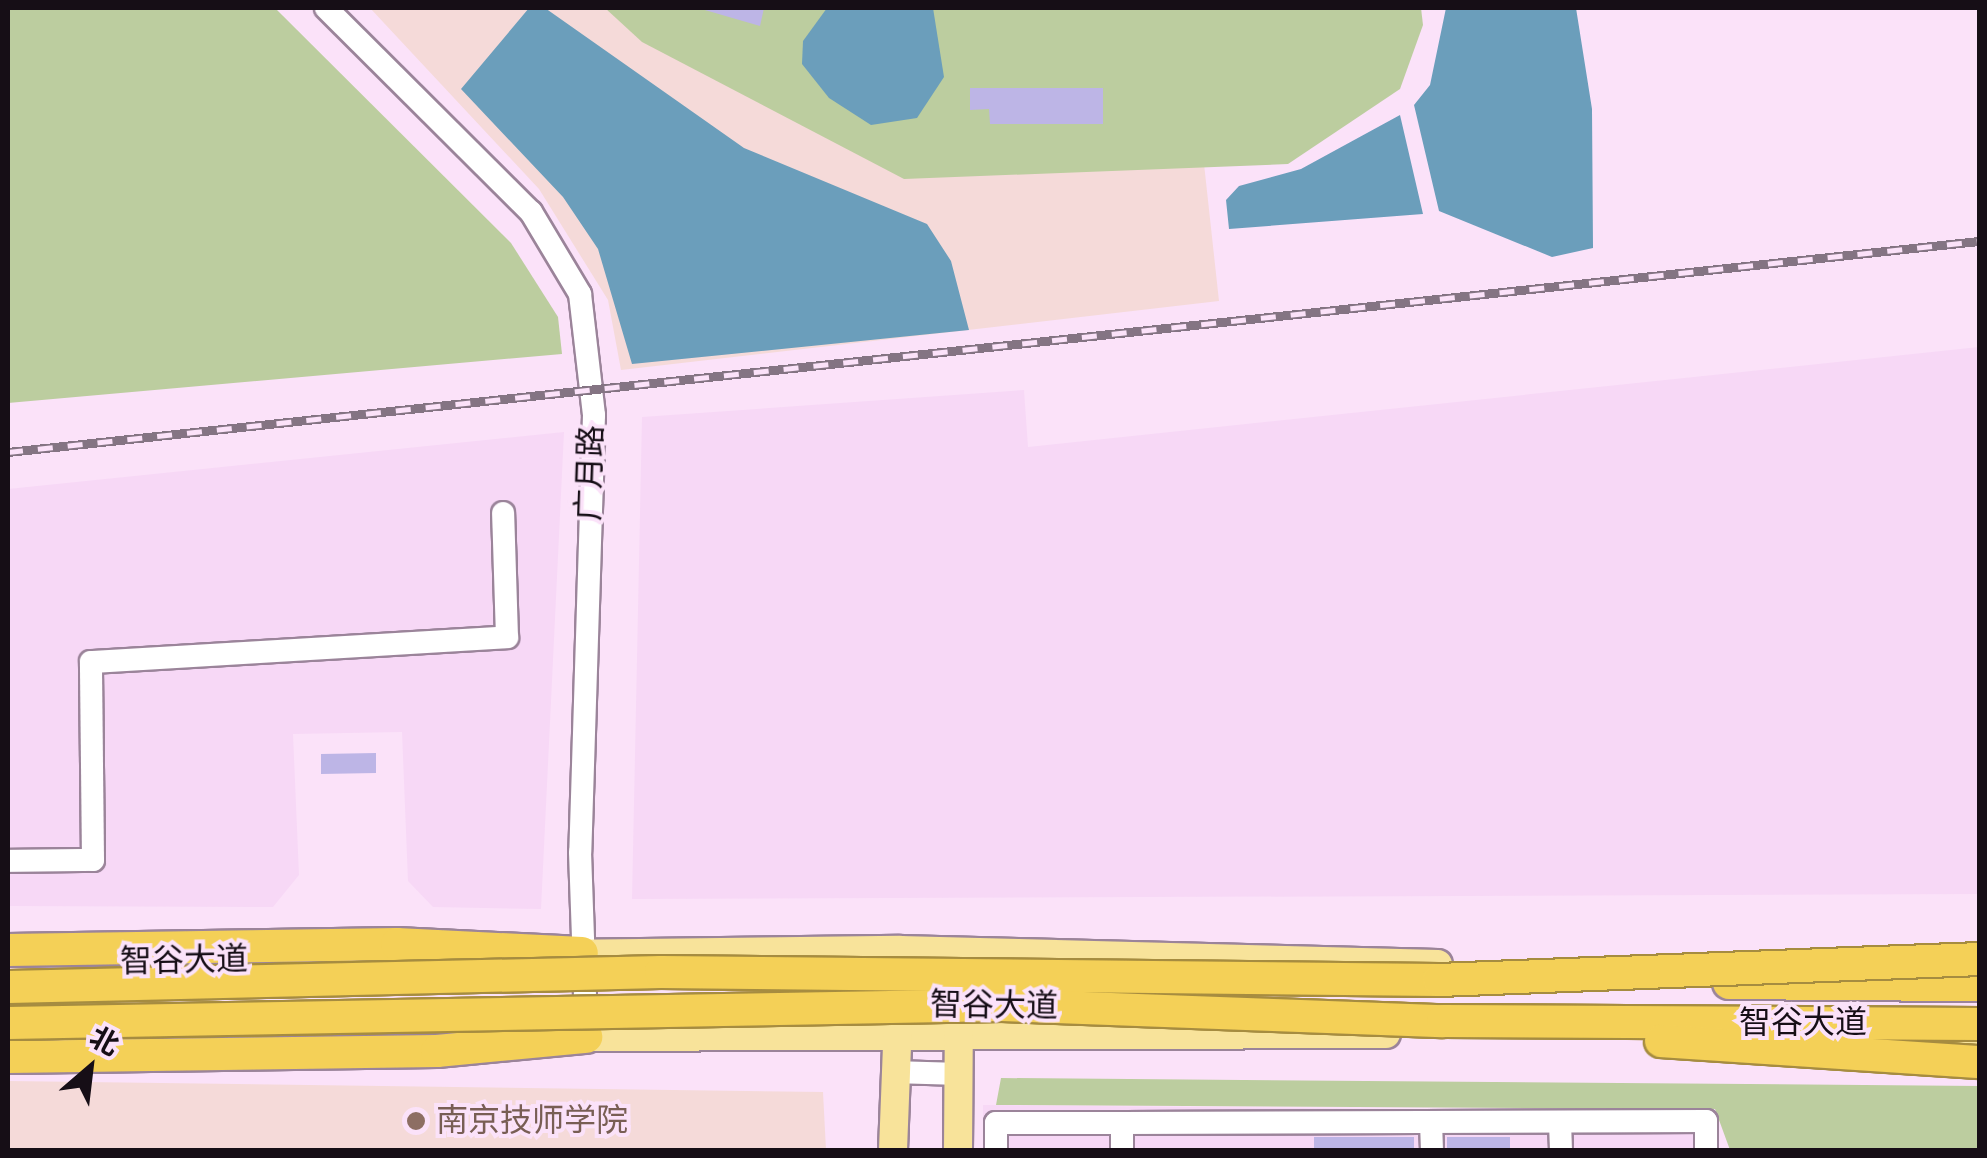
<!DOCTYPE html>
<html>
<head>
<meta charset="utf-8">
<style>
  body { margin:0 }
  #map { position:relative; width:1987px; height:1158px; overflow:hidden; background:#fbe2f9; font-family:"Source Sans 3","Noto Sans SC",sans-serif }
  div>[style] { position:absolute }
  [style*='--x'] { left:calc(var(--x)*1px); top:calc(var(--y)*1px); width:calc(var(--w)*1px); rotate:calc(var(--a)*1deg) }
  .built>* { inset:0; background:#f7d8f6 }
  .education>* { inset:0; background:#f5dad9 }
  .green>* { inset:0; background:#bccd9f }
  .water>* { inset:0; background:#6b9ebb }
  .building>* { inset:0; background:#bdb5e6 }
  .roads { filter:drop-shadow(2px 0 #9b849a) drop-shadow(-2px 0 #9b849a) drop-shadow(0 2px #9b849a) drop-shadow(0 -2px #9b849a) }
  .minor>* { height:22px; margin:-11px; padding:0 11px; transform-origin:11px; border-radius:11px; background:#fff }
  .major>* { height:28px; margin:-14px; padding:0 14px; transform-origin:14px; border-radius:14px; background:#f8e39a }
  .highway>* { height:32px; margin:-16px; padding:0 16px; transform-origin:16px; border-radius:16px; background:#f4d057 }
  .rail>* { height:9px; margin-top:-4.5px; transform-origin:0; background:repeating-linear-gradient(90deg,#fbe2f9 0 15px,#847483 0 30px); box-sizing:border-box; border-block:2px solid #847483 }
  .bridges { filter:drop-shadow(2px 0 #a68c40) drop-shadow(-2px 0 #a68c40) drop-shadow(0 2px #a68c40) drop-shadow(0 -2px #a68c40) }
  .highway-bridge>* { height:32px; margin:-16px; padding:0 16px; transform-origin:16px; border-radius:16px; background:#f4d057 }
  .dots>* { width:28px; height:28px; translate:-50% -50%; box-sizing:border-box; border:5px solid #fbe2f9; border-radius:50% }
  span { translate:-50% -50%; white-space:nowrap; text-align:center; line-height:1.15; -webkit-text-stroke:8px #fbe2f9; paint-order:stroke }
  .street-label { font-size:32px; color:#160e16 }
  .education-label { font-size:32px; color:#785e54 }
  .left { translate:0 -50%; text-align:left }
  .frame { position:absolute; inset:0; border:10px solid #160e16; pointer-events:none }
  .north { position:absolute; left:40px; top:1018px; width:100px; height:100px; -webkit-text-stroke:8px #fbe2f9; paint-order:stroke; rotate:28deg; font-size:28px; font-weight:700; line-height:40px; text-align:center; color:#160e16 }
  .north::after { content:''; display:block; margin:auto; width:35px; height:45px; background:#160e16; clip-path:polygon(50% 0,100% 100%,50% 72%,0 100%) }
</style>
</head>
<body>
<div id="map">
  <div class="built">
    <i style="clip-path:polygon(1979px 347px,1979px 894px,632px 899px,642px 417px,1024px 390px,1028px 447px)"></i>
    <i style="clip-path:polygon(564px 432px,541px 909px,433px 907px,408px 881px,402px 732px,293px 734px,299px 875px,273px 907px,8px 906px,8px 489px)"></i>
    <i style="clip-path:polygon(983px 1105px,1715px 1112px,1715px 1150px,983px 1150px)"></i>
  </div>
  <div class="education">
    <i style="clip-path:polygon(370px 8px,1187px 8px,1219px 301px,621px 370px,608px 300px,539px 189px)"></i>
    <i style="clip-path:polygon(8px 1081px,823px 1092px,826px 1150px,8px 1150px)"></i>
  </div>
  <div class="green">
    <i style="clip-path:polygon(8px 8px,275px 8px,511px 243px,558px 317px,562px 354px,8px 403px)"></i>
    <i style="clip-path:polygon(605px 8px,1421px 8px,1423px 25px,1400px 89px,1288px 164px,904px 179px,642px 42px)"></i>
    <i style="clip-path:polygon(1001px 1078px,1979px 1086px,1979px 1150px,1730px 1150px,1715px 1109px,996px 1105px)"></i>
  </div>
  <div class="water">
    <i style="clip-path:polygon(529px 8px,545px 8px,744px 148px,927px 224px,951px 261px,969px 330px,632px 364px,598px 249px,563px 197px,461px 89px)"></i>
    <i style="clip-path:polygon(827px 8px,933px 8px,944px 77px,917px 118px,871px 125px,829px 98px,802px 64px,803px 41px)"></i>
    <i style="clip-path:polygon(1446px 8px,1576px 8px,1592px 109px,1593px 248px,1552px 257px,1439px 211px,1414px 105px,1430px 85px)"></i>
    <i style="clip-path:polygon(1400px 115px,1423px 214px,1229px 229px,1226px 200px,1239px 186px,1301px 169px)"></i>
  </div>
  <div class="building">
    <i style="clip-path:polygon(698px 8px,764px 8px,760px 26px)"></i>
    <i style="clip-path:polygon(970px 88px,1103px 88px,1103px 124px,990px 124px,989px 109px,970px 110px)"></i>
    <i style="clip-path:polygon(376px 753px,376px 773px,321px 774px,321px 754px)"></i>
    <i style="clip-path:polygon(1314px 1137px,1414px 1137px,1414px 1150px,1314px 1150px)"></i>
    <i style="clip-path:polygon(1447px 1137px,1510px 1137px,1510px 1150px,1447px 1150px)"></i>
  </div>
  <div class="roads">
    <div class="minor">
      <i style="--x:326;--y:8;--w:289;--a:44.9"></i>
      <i style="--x:531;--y:212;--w:96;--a:59.1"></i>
      <i style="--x:580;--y:294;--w:122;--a:83.4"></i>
      <i style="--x:594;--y:415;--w:437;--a:91.8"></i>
      <i style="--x:580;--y:852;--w:172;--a:88"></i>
      <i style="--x:8;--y:861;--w:85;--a:-0.7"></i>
      <i style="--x:93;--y:860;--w:198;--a:-90.6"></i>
      <i style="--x:91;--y:662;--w:417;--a:-3.4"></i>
      <i style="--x:507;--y:637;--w:124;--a:-91.8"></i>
      <i style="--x:895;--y:1072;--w:63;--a:1.8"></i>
      <i style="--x:1431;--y:1122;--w:28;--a:88"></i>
      <i style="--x:1560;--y:1122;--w:28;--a:88"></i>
      <i style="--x:1122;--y:1123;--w:584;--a:-0.2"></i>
      <i style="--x:1706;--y:1121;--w:29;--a:90"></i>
      <i style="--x:996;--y:1150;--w:27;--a:-90"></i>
      <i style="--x:996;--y:1123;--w:126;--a:0"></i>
      <i style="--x:1122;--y:1123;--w:27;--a:90"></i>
    </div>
    <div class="major">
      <i style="--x:561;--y:954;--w:339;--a:-0.7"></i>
      <i style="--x:900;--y:950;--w:538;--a:1.49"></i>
      <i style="--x:564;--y:1037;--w:822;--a:-0.21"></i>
      <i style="--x:1884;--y:1039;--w:96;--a:1.2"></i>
      <i style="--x:893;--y:1150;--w:133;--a:-87.8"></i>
      <i style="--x:958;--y:1150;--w:133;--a:-89.6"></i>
    </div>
    <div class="highway">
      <i style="--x:8;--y:950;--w:389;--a:-0.9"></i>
      <i style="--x:397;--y:944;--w:185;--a:2.8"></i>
      <i style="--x:1729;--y:983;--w:251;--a:0.5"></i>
      <i style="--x:8;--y:1057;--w:429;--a:-0.8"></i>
      <i style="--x:437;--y:1051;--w:150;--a:-5.4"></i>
    </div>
  </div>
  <div class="rail">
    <i style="--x:8;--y:452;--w:1983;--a:-6.11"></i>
  </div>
  <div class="bridges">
    <div class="highway-bridge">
      <i style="--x:8;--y:987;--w:653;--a:-1.32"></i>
      <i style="--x:661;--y:972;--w:778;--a:0.59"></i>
      <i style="--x:1439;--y:980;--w:541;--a:-2.22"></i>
      <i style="--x:8;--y:1023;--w:994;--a:-1.04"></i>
      <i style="--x:1002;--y:1005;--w:441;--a:2.1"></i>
      <i style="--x:1443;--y:1021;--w:537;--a:0.32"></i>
      <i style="--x:1661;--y:1041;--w:320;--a:3.8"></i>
    </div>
  </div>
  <div class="dots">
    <i style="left:416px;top:1121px;background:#8d6e63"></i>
  </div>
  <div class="street-label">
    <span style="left:591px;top:473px;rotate:-88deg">广月路</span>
    <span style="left:184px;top:961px;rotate:-1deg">智谷大道</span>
    <span style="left:994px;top:1006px;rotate:1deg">智谷大道</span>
    <span style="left:1803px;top:1023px">智谷大道</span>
  </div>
  <div class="education-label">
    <span class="left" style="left:436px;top:1121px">南京技师学院</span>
  </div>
  <div class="frame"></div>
  <div class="north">北</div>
</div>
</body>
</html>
